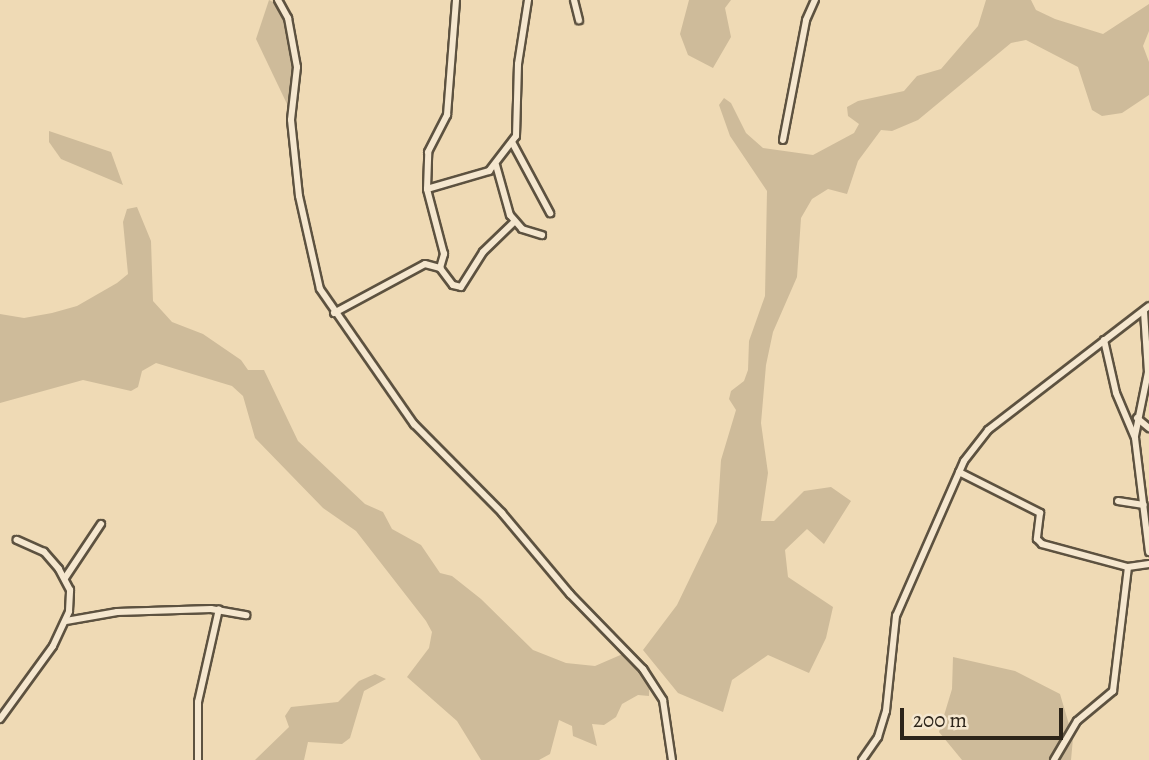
<!DOCTYPE html>
<html>
<head>
<meta charset="utf-8">
<style>
  body { margin:0 }
  #map { position:relative; width:1149px; height:760px; overflow:hidden; background:#efdab5; font-family:Alegreya,serif }
  div>[style] { position:absolute }
  [style*='--x'] { left:calc(var(--x)*1px); top:calc(var(--y)*1px); width:calc(var(--w)*1px); rotate:calc(var(--a)*1deg) }
  .green>* { inset:0; background:#cebb9a }
  .roads { filter:drop-shadow(2px 0 #5d5240) drop-shadow(-2px 0 #5d5240) drop-shadow(0 2px #5d5240) drop-shadow(0 -2px #5d5240) }
  .street>* { height:6px; margin:-3px; padding:0 3px; transform-origin:3px; border-radius:3px; background:#f5e7cf }
  span { translate:-50% -50%; white-space:nowrap; text-align:center; line-height:1.15; -webkit-text-stroke:5px #f5e7cf; paint-order:stroke }
  .scale { position:absolute; left:900px; top:708px; width:163px; height:32px; box-sizing:border-box; border:4px solid #2c2419; border-top:0; padding-left:9px; font-size:21px; line-height:24px; white-space:nowrap; color:#2c2419; -webkit-text-stroke:5px #f5e7cf; paint-order:stroke }
</style>
</head>
<body>
<div id="map">
  <div class="green">
    <i style="clip-path:polygon(269px 0,277px 4px,283px 20px,295px 84px,293px 102px,287px 104px,256px 39px)"></i>
    <i style="clip-path:polygon(689px 0,731px 0,725px 8px,731px 37px,713px 68px,688px 55px,680px 34px)"></i>
    <i style="clip-path:polygon(986px 0,1031px 0,1036px 10px,1055px 19px,1103px 34px,1149px 4px,1149px 31px,1143px 46px,1149px 62px,1149px 95px,1122px 113px,1102px 116px,1092px 110px,1078px 67px,1026px 40px,1011px 43px,918px 120px,892px 131px,881px 130px,858px 161px,847px 194px,828px 189px,812px 199px,801px 218px,797px 277px,773px 332px,766px 365px,761px 423px,768px 473px,761px 521px,774px 521px,804px 491px,831px 487px,851px 501px,824px 544px,807px 529px,785px 550px,788px 577px,833px 607px,826px 638px,809px 673px,768px 655px,732px 680px,723px 712px,678px 693px,643px 650px,677px 605px,717px 522px,721px 460px,736px 410px,729px 399px,731px 391px,744px 381px,748px 370px,749px 341px,765px 296px,767px 191px,730px 136px,719px 105px,724px 98px,731px 103px,746px 133px,763px 148px,813px 155px,854px 133px,859px 124px,848px 116px,847px 107px,858px 101px,904px 91px,917px 76px,941px 69px,978px 26px)"></i>
    <i style="clip-path:polygon(49px 131px,111px 152px,123px 185px,61px 159px,49px 142px)"></i>
    <i style="clip-path:polygon(137px 207px,151px 241px,153px 301px,172px 322px,203px 334px,241px 360px,248px 370px,264px 370px,298px 441px,365px 504px,383px 512px,392px 529px,421px 545px,440px 573px,452px 576px,481px 599px,533px 650px,566px 663px,595px 666px,632px 650px,650px 668px,649px 696px,638px 695px,622px 704px,616px 717px,604px 725px,592px 724px,597px 746px,573px 736px,572px 726px,559px 720px,550px 754px,539px 760px,481px 760px,457px 721px,407px 677px,429px 648px,432px 632px,426px 621px,356px 531px,323px 508px,255px 438px,243px 396px,232px 386px,156px 363px,142px 371px,138px 387px,131px 391px,83px 380px,0 403px,0 314px,24px 318px,52px 313px,77px 306px,117px 283px,128px 274px,123px 222px,127px 209px)"></i>
    <i style="clip-path:polygon(953px 657px,1015px 671px,1060px 694px,1073px 738px,1071px 760px,962px 760px,939px 732px,952px 689px)"></i>
    <i style="clip-path:polygon(375px 674px,386px 679px,364px 691px,350px 738px,342px 744px,308px 742px,304px 760px,255px 760px,289px 727px,285px 716px,291px 707px,338px 702px,359px 681px)"></i>
  </div>
  <div class="roads">
    <div class="street">
      <i style="--x:278;--y:0;--w:21;--a:61"></i>
      <i style="--x:288;--y:18;--w:50;--a:79.6"></i>
      <i style="--x:297;--y:67;--w:53;--a:96.5"></i>
      <i style="--x:291;--y:120;--w:76;--a:84"></i>
      <i style="--x:299;--y:196;--w:95;--a:77.3"></i>
      <i style="--x:320;--y:289;--w:165;--a:55.2"></i>
      <i style="--x:414;--y:424;--w:125;--a:45.3"></i>
      <i style="--x:502;--y:513;--w:106;--a:50"></i>
      <i style="--x:570;--y:594;--w:105;--a:45.8"></i>
      <i style="--x:643;--y:669;--w:37;--a:57"></i>
      <i style="--x:663;--y:700;--w:61;--a:81.5"></i>
      <i style="--x:574;--y:0;--w:21;--a:76"></i>
      <i style="--x:783;--y:140;--w:122;--a:-79.1"></i>
      <i style="--x:806;--y:20;--w:22;--a:-66"></i>
      <i style="--x:512;--y:142;--w:81;--a:61.8"></i>
      <i style="--x:496;--y:165;--w:52;--a:74.4"></i>
      <i style="--x:510;--y:215;--w:18;--a:49"></i>
      <i style="--x:522;--y:229;--w:21;--a:17"></i>
      <i style="--x:427;--y:189;--w:65;--a:-16.2"></i>
      <i style="--x:489;--y:171;--w:44;--a:-52.4"></i>
      <i style="--x:516;--y:136;--w:72;--a:-88.4"></i>
      <i style="--x:518;--y:64;--w:65;--a:-81.1"></i>
      <i style="--x:440;--y:268;--w:15;--a:-74"></i>
      <i style="--x:444;--y:254;--w:67;--a:-104.7"></i>
      <i style="--x:427;--y:189;--w:37;--a:-88"></i>
      <i style="--x:428;--y:152;--w:42;--a:-62.8"></i>
      <i style="--x:447;--y:115;--w:115;--a:-85.5"></i>
      <i style="--x:334;--y:313;--w:103;--a:-28.3"></i>
      <i style="--x:425;--y:264;--w:16;--a:15"></i>
      <i style="--x:440;--y:268;--w:21;--a:53"></i>
      <i style="--x:453;--y:285;--w:8;--a:14"></i>
      <i style="--x:461;--y:287;--w:41;--a:-57.8"></i>
      <i style="--x:483;--y:252;--w:43;--a:-44.1"></i>
      <i style="--x:1104;--y:340;--w:54;--a:77.2"></i>
      <i style="--x:1116;--y:393;--w:49;--a:67.1"></i>
      <i style="--x:1135;--y:438;--w:115;--a:83"></i>
      <i style="--x:1137;--y:418;--w:16;--a:40"></i>
      <i style="--x:1135;--y:436;--w:65;--a:-78.5"></i>
      <i style="--x:1148;--y:372;--w:61;--a:-93.8"></i>
      <i style="--x:959;--y:472;--w:91;--a:26.8"></i>
      <i style="--x:1040;--y:513;--w:26;--a:97"></i>
      <i style="--x:1037;--y:539;--w:7;--a:45"></i>
      <i style="--x:1042;--y:544;--w:89;--a:15"></i>
      <i style="--x:1128;--y:567;--w:21;--a:-8"></i>
      <i style="--x:1118;--y:501;--w:26;--a:9"></i>
      <i style="--x:65;--y:578;--w:65;--a:-56.3"></i>
      <i style="--x:66;--y:621;--w:52;--a:-10"></i>
      <i style="--x:117;--y:612;--w:94;--a:-1.8"></i>
      <i style="--x:211;--y:609;--w:36;--a:10"></i>
      <i style="--x:0;--y:719;--w:90;--a:-54"></i>
      <i style="--x:53;--y:646;--w:38;--a:-65"></i>
      <i style="--x:69;--y:611;--w:21;--a:-87"></i>
      <i style="--x:70;--y:590;--w:24;--a:-118"></i>
      <i style="--x:59;--y:569;--w:23;--a:-131"></i>
      <i style="--x:44;--y:552;--w:30;--a:-156"></i>
      <i style="--x:198;--y:760;--w:58;--a:-90"></i>
      <i style="--x:198;--y:702;--w:95;--a:-77.3"></i>
      <i style="--x:862;--y:760;--w:28;--a:-55"></i>
      <i style="--x:878;--y:737;--w:27;--a:-73"></i>
      <i style="--x:886;--y:711;--w:96;--a:-84"></i>
      <i style="--x:896;--y:616;--w:169;--a:-66.3"></i>
      <i style="--x:964;--y:461;--w:39;--a:-52"></i>
      <i style="--x:988;--y:430;--w:203;--a:-37.6"></i>
      <i style="--x:1054;--y:760;--w:45;--a:-59.5"></i>
      <i style="--x:1077;--y:721;--w:47;--a:-39.8"></i>
      <i style="--x:1113;--y:691;--w:125;--a:-83.1"></i>
    </div>
  </div>
  <div class="scale">200 m</div>
</div>
</body>
</html>
